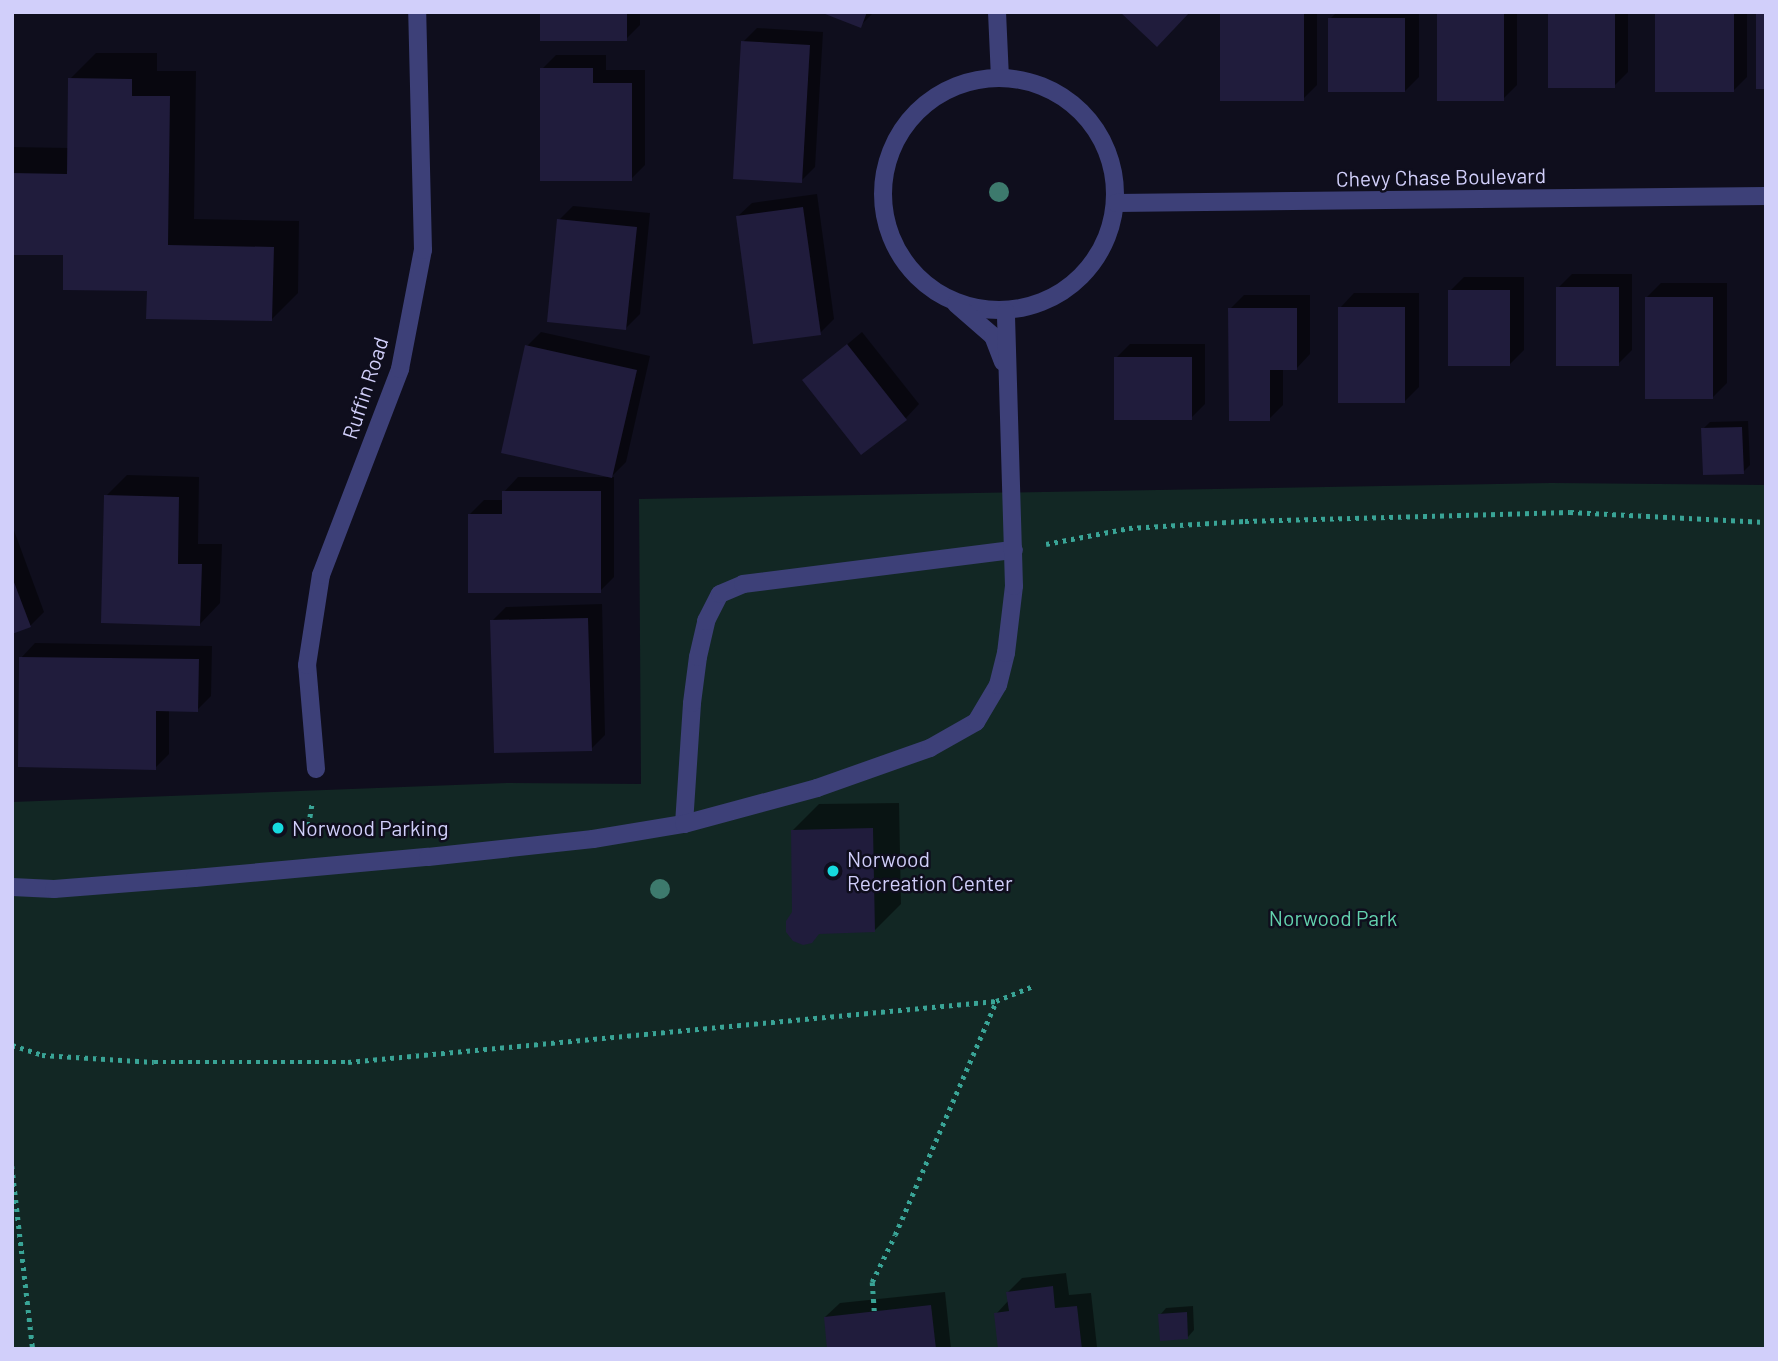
<!DOCTYPE html>
<html>
<head>
<meta charset="utf-8">
<style>
  body { margin:0 }
  #map { position:relative; width:1778px; height:1361px; overflow:hidden; background:#0f0e1d; font-family:Barlow,sans-serif }
  div>[style] { position:absolute }
  [style*='--x'] { left:calc(var(--x)*1px); top:calc(var(--y)*1px); width:calc(var(--w)*1px); rotate:calc(var(--a)*1deg) }
  .green>* { inset:0; background:#122724 }
  .shadow>* { inset:0; background:#0007 }
  .building>* { inset:0; background:#201c3c }
  .path>* { height:4.5px; margin-top:-2.25px; transform-origin:0; background:repeating-linear-gradient(90deg,#39a496 0 3.5px,transparent 0 8.5px) }
  .minor>* { height:18px; margin:-9px; padding:0 9px; transform-origin:9px; border-radius:9px; background:#3d4078 }
  .minor>.ring { margin:-9px; padding:0; box-sizing:content-box; background:none; border:18px solid #3d4078; border-radius:50% }
  .trees>* { width:20px; height:20px; margin:-10px; border-radius:50%; background:#3d7a6d }
  .dots>* { width:19px; height:19px; translate:-50% -50%; box-sizing:border-box; border:4px solid #0f0e1d; border-radius:50% }
  span { translate:-50% -50%; white-space:nowrap; text-align:center; line-height:1.15; -webkit-text-stroke:5px #0f0e1d; paint-order:stroke }
  .street-label { font-size:21px; color:#d1cffa }
  .poi-label { font-size:21px; color:#d1cffa }
  .left { translate:0 -50%; text-align:left }
  .park-label { font-size:21px; color:#63d2ae }
  .frame { position:absolute; inset:0; border:14px solid #d1cffa; pointer-events:none }
</style>
</head>
<body>
<div id="map">
  <div class="green">
    <i style="clip-path:polygon(1551px 483px,1766px 485px,1766px 1349px,12px 1349px,12px 802px,507px 783px,641px 784px,639px 499px)"></i>
  </div>
  <div class="shadow">
    <i style="clip-path:polygon(542px 12px,640px 12px,640px 25px,626px 39px)"></i>
    <i style="clip-path:polygon(824px 12px,874px 12px,860px 26px)"></i>
    <i style="clip-path:polygon(1222px 12px,1317px 12px,1317px 85px,1303px 99px)"></i>
    <i style="clip-path:polygon(1337px 12px,1419px 12px,1419px 77px,1405px 91px,1330px 19px)"></i>
    <i style="clip-path:polygon(1438px 12px,1517px 12px,1517px 85px,1503px 99px)"></i>
    <i style="clip-path:polygon(1550px 12px,1628px 12px,1628px 72px,1614px 86px)"></i>
    <i style="clip-path:polygon(1656px 12px,1747px 12px,1747px 77px,1733px 91px)"></i>
    <i style="clip-path:polygon(757px 28px,823px 32px,815px 167px,801px 181px,743px 42px)"></i>
    <i style="clip-path:polygon(96px 53px,157px 53px,157px 71px,196px 71px,194px 219px,299px 221px,298px 293px,272px 319px,149px 289px,65px 253px,12px 253px,12px 147px,69px 148px,70px 79px)"></i>
    <i style="clip-path:polygon(556px 55px,606px 55px,606px 70px,645px 70px,645px 165px,631px 179px,542px 69px)"></i>
    <i style="clip-path:polygon(817px 194px,834px 319px,820px 333px,737px 217px,752px 203px)"></i>
    <i style="clip-path:polygon(573px 206px,650px 213px,640px 314px,626px 328px,559px 220px)"></i>
    <i style="clip-path:polygon(1572px 274px,1632px 274px,1632px 350px,1618px 364px,1558px 288px)"></i>
    <i style="clip-path:polygon(1464px 277px,1524px 277px,1524px 350px,1510px 364px,1450px 291px)"></i>
    <i style="clip-path:polygon(1661px 283px,1727px 283px,1727px 383px,1713px 397px,1647px 297px)"></i>
    <i style="clip-path:polygon(1354px 293px,1419px 293px,1419px 387px,1405px 401px,1340px 308px)"></i>
    <i style="clip-path:polygon(1244px 295px,1310px 295px,1310px 354px,1296px 369px,1283px 369px,1283px 405px,1269px 419px,1230px 309px)"></i>
    <i style="clip-path:polygon(541px 332px,650px 356px,626px 462px,611px 477px,614px 477px,614px 577px,600px 591px,470px 514px,484px 500px,504px 500px,504px 492px,518px 477px,609px 477px,527px 346px)"></i>
    <i style="clip-path:polygon(862px 332px,919px 404px,906px 418px,805px 380px)"></i>
    <i style="clip-path:polygon(1130px 344px,1205px 344px,1205px 404px,1191px 418px,1116px 358px)"></i>
    <i style="clip-path:polygon(1748px 421px,1750px 465px,1743px 472px,1703px 429px,1710px 422px)"></i>
    <i style="clip-path:polygon(127px 475px,199px 477px,198px 544px,222px 544px,220px 603px,200px 624px,106px 496px)"></i>
    <i style="clip-path:polygon(12px 525px,44px 612px,30px 626px,12px 632px)"></i>
    <i style="clip-path:polygon(602px 604px,605px 735px,591px 749px,492px 621px,506px 607px)"></i>
    <i style="clip-path:polygon(35px 643px,212px 646px,211px 696px,197px 710px,169px 709px,169px 754px,155px 768px,21px 658px)"></i>
    <i style="clip-path:polygon(899px 803px,901px 904px,874px 931px,820px 932px,794px 913px,792px 831px,819px 804px)"></i>
    <i style="clip-path:polygon(1066px 1273px,1069px 1295px,1091px 1293px,1097px 1347px,1000px 1349px,996px 1314px,1009px 1300px,1008px 1292px,1022px 1278px)"></i>
    <i style="clip-path:polygon(945px 1292px,951px 1349px,829px 1349px,825px 1317px,840px 1303px)"></i>
    <i style="clip-path:polygon(1193px 1306px,1194px 1330px,1188px 1337px,1160px 1315px,1166px 1308px)"></i>
  </div>
  <div class="building">
    <i style="clip-path:polygon(540px 12px,627px 12px,627px 41px,540px 41px)"></i>
    <i style="clip-path:polygon(820px 12px,867px 12px,861px 28px)"></i>
    <i style="clip-path:polygon(1120px 12px,1190px 12px,1157px 47px)"></i>
    <i style="clip-path:polygon(1220px 12px,1304px 12px,1304px 101px,1220px 101px)"></i>
    <i style="clip-path:polygon(1437px 12px,1504px 14px,1504px 101px,1437px 101px)"></i>
    <i style="clip-path:polygon(1548px 12px,1615px 12px,1615px 88px,1548px 88px)"></i>
    <i style="clip-path:polygon(1655px 12px,1734px 12px,1734px 92px,1655px 92px)"></i>
    <i style="clip-path:polygon(1756px 12px,1766px 12px,1766px 89px,1756px 89px)"></i>
    <i style="clip-path:polygon(1328px 18px,1405px 18px,1405px 92px,1328px 92px)"></i>
    <i style="clip-path:polygon(741px 41px,810px 45px,802px 183px,733px 179px)"></i>
    <i style="clip-path:polygon(540px 68px,593px 68px,593px 83px,632px 83px,632px 181px,540px 181px)"></i>
    <i style="clip-path:polygon(68px 78px,132px 79px,132px 96px,170px 96px,168px 245px,274px 247px,272px 321px,146px 319px,147px 291px,63px 290px,63px 255px,12px 255px,12px 173px,67px 174px)"></i>
    <i style="clip-path:polygon(803px 207px,821px 335px,753px 344px,736px 216px)"></i>
    <i style="clip-path:polygon(557px 219px,637px 227px,626px 330px,547px 322px)"></i>
    <i style="clip-path:polygon(1556px 287px,1619px 287px,1619px 366px,1556px 366px)"></i>
    <i style="clip-path:polygon(1448px 290px,1510px 290px,1510px 366px,1448px 366px)"></i>
    <i style="clip-path:polygon(1645px 297px,1713px 297px,1713px 399px,1645px 399px)"></i>
    <i style="clip-path:polygon(1338px 307px,1405px 307px,1405px 403px,1338px 403px)"></i>
    <i style="clip-path:polygon(1228px 308px,1297px 308px,1297px 370px,1270px 370px,1270px 421px,1229px 421px)"></i>
    <i style="clip-path:polygon(847px 344px,907px 420px,861px 455px,802px 380px)"></i>
    <i style="clip-path:polygon(525px 345px,637px 370px,612px 478px,501px 453px)"></i>
    <i style="clip-path:polygon(1114px 357px,1192px 357px,1192px 420px,1114px 420px)"></i>
    <i style="clip-path:polygon(1742px 427px,1744px 474px,1703px 475px,1701px 428px)"></i>
    <i style="clip-path:polygon(502px 491px,601px 491px,601px 593px,468px 593px,468px 514px,502px 514px)"></i>
    <i style="clip-path:polygon(104px 495px,179px 497px,178px 564px,202px 564px,200px 626px,101px 623px)"></i>
    <i style="clip-path:polygon(12px 577px,31px 627px,12px 634px)"></i>
    <i style="clip-path:polygon(588px 618px,592px 751px,494px 753px,490px 620px)"></i>
    <i style="clip-path:polygon(19px 657px,199px 659px,198px 712px,156px 711px,156px 770px,18px 767px)"></i>
    <i style="clip-path:polygon(873px 828px,875px 932px,819px 934px,812px 943px,803px 945px,793px 941px,786px 932px,786px 921px,792px 912px,791px 830px)"></i>
    <i style="clip-path:polygon(1053px 1286px,1055px 1308px,1077px 1306px,1082px 1349px,998px 1349px,994px 1313px,1009px 1311px,1006px 1292px)"></i>
    <i style="clip-path:polygon(931px 1305px,936px 1349px,827px 1349px,824px 1317px)"></i>
    <i style="clip-path:polygon(1187px 1312px,1188px 1339px,1160px 1341px,1158px 1314px)"></i>
  </div>
  <div class="path">
    <i style="--x:1046;--y:544;--w:85;--a:-10.9"></i>
    <i style="--x:1129;--y:528;--w:116;--a:-3.5"></i>
    <i style="--x:1245;--y:521;--w:325;--a:-1.6"></i>
    <i style="--x:1570;--y:512;--w:196;--a:2.9"></i>
    <i style="--x:307;--y:834;--w:33;--a:-81"></i>
    <i style="--x:12;--y:1045;--w:32;--a:18"></i>
    <i style="--x:42;--y:1055;--w:112;--a:3.6"></i>
    <i style="--x:154;--y:1062;--w:194;--a:0"></i>
    <i style="--x:348;--y:1062;--w:651;--a:-5.38"></i>
    <i style="--x:996;--y:1001;--w:40;--a:-22"></i>
    <i style="--x:12;--y:1166;--w:184;--a:83.5"></i>
    <i style="--x:874;--y:1311;--w:29;--a:-94"></i>
    <i style="--x:872;--y:1282;--w:52;--a:-63.9"></i>
    <i style="--x:895;--y:1235;--w:254;--a:-66.6"></i>
  </div>
  <div class="minor">
    <i style="--x:997;--y:12;--w:65;--a:87.4"></i>
    <i class="ring" style="left:883px;top:78px;width:214px;height:214px"></i>
    <i style="--x:1116;--y:203;--w:650;--a:-0.62"></i>
    <i style="--x:956;--y:304;--w:49;--a:40.9"></i>
    <i style="--x:993;--y:336;--w:28;--a:69"></i>
    <i style="--x:316;--y:769;--w:104;--a:-94.9"></i>
    <i style="--x:307;--y:665;--w:91;--a:-81.2"></i>
    <i style="--x:321;--y:575;--w:221;--a:-69"></i>
    <i style="--x:400;--y:369;--w:121;--a:-79.1"></i>
    <i style="--x:423;--y:250;--w:238;--a:-91.4"></i>
    <i style="--x:684;--y:824;--w:121;--a:-86.2"></i>
    <i style="--x:692;--y:703;--w:46;--a:-82.6"></i>
    <i style="--x:698;--y:657;--w:37;--a:-77"></i>
    <i style="--x:706;--y:621;--w:30;--a:-63"></i>
    <i style="--x:720;--y:594;--w:25;--a:-23"></i>
    <i style="--x:743;--y:584;--w:273;--a:-7.2"></i>
    <i style="--x:12;--y:887;--w:42;--a:2.7"></i>
    <i style="--x:54;--y:889;--w:141;--a:-4.5"></i>
    <i style="--x:195;--y:878;--w:234;--a:-5.2"></i>
    <i style="--x:428;--y:857;--w:166;--a:-6.2"></i>
    <i style="--x:593;--y:839;--w:92;--a:-9.4"></i>
    <i style="--x:684;--y:824;--w:138;--a:-15.1"></i>
    <i style="--x:817;--y:788;--w:120;--a:-19.5"></i>
    <i style="--x:930;--y:748;--w:53;--a:-29.5"></i>
    <i style="--x:976;--y:722;--w:43;--a:-59.3"></i>
    <i style="--x:998;--y:685;--w:33;--a:-76"></i>
    <i style="--x:1006;--y:653;--w:67;--a:-83.2"></i>
    <i style="--x:1014;--y:586;--w:274;--a:-91.7"></i>
  </div>
  <div class="trees">
    <i style="left:999px;top:192px"></i>
    <i style="left:660px;top:889px"></i>
  </div>
  <div class="dots">
    <i style="left:278px;top:828px;background:#16d9df"></i>
    <i style="left:833px;top:871px;background:#16d9df"></i>
  </div>
  <div class="street-label">
    <span style="left:1441px;top:177px;rotate:-1deg">Chevy Chase Boulevard</span>
    <span style="left:365px;top:388px;rotate:-72deg">Ruffin Road</span>
  </div>
  <div class="poi-label">
    <span class="left" style="left:292px;top:828px">Norwood Parking</span>
    <span class="left" style="left:847px;top:871px">Norwood<br>Recreation Center</span>
  </div>
  <div class="park-label">
    <span style="left:1333px;top:918px">Norwood Park</span>
  </div>
  <div class="frame"></div>
</div>
</body>
</html>
